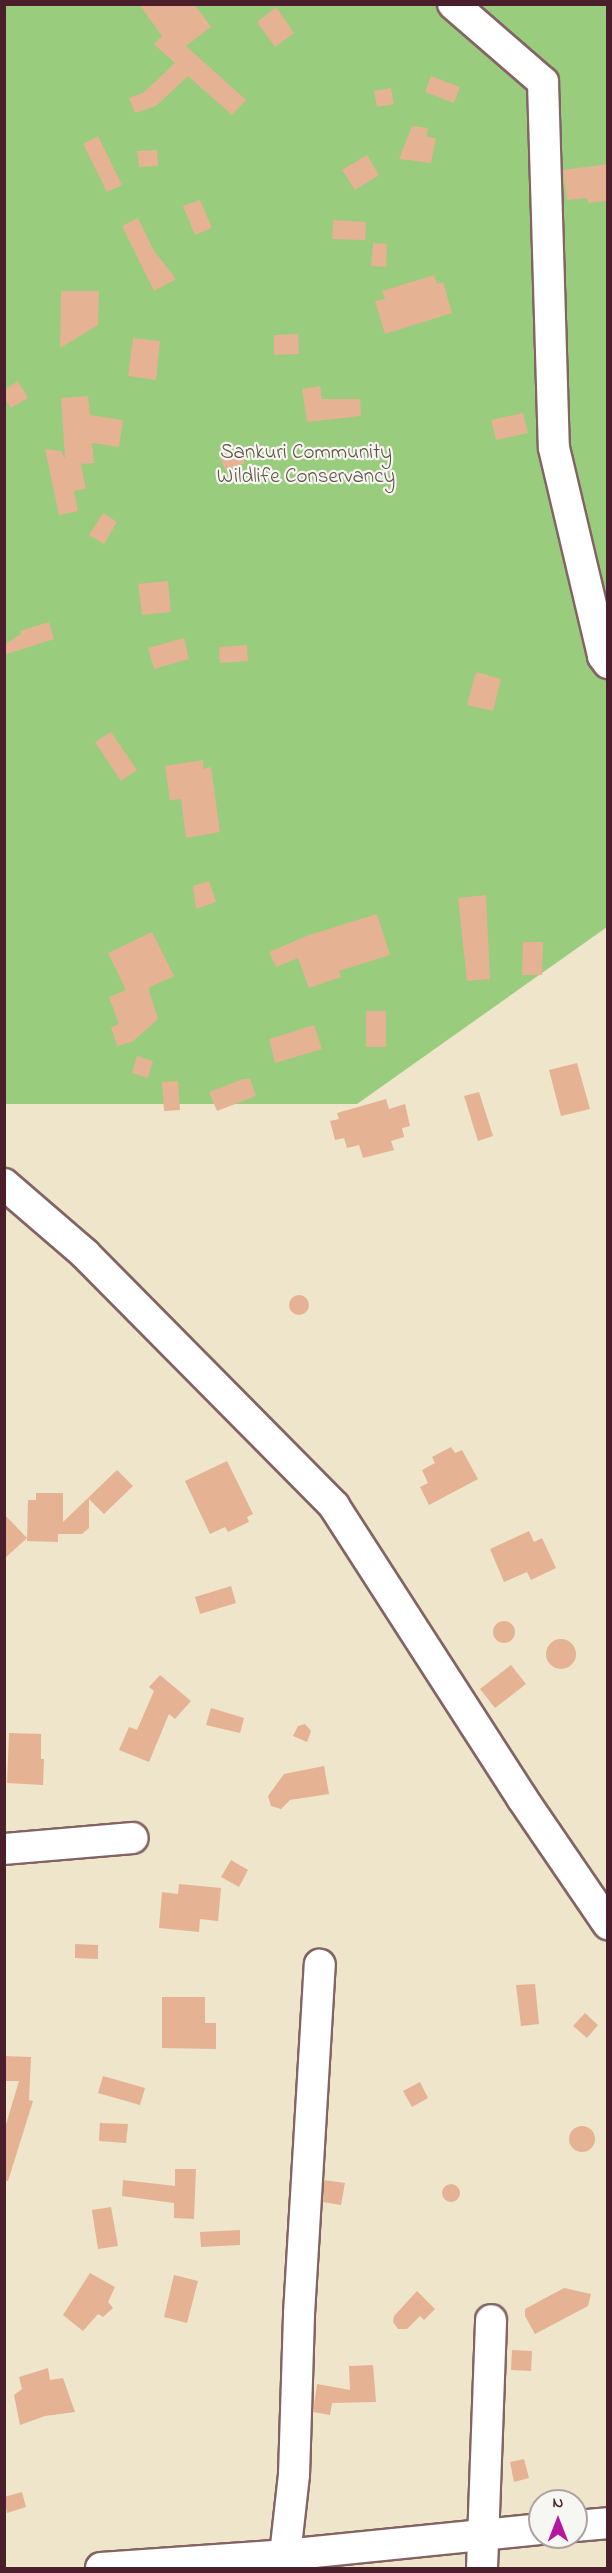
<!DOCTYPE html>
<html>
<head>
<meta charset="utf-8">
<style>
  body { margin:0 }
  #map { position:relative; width:612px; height:2573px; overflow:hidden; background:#eee5ca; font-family:"Indie Flower",sans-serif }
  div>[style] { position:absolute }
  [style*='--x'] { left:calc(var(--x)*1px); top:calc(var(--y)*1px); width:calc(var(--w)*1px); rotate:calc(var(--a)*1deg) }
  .green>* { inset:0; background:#99cc7c }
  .building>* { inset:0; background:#e5b393 }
  .round { border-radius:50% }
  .roads { filter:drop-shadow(2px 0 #836463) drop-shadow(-2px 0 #836463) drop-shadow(0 2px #836463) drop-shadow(0 -2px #836463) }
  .minor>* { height:30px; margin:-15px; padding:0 15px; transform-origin:15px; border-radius:15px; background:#fff }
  span { translate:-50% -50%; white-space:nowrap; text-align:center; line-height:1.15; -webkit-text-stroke:4.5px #f6f6f2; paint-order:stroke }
  .park-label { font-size:21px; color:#625343 }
  .frame { position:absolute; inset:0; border:6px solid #4a1f2b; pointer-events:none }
  .north { position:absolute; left:528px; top:2489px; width:60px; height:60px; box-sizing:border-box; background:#f6f6f2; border:2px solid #b1a0a2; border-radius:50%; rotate:0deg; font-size:16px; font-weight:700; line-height:24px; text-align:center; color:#4a1f2b }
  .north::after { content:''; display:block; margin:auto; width:21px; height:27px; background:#b5179e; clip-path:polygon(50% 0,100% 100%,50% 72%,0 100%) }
</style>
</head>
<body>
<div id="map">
  <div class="green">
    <i style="clip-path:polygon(5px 5px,607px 5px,607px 927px,357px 1104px,5px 1104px)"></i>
  </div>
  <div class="building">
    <i style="clip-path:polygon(139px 4px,194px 4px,211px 27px,186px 46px,246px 100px,232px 115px,188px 76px,156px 106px,135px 113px,129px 98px,143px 93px,175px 63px,154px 44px,162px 36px)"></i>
    <i style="clip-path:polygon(276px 7px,294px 33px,275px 47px,257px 22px)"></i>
    <i style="clip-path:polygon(431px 76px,460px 87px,454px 103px,425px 92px)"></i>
    <i style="clip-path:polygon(391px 88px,394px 104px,377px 107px,374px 91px)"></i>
    <i style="clip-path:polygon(412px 126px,428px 128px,427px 137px,436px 138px,431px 163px,399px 159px)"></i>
    <i style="clip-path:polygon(98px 136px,122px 185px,107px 192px,83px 144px)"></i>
    <i style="clip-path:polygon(157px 150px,158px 166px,139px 167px,137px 151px)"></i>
    <i style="clip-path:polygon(367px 155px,379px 175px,355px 190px,342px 170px)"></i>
    <i style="clip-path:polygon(608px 164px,606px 201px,588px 203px,587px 198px,567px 200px,563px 170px)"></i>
    <i style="clip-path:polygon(200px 200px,212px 228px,195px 235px,183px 206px)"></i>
    <i style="clip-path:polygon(138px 218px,154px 251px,176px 279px,154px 291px,122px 226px)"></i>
    <i style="clip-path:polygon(333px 220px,366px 222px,365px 240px,332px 239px)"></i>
    <i style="clip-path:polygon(373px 243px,387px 244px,386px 267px,371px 266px)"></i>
    <i style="clip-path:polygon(434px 275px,437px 284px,443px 282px,452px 313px,385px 334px,375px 301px,385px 299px,382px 291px)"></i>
    <i style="clip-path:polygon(61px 291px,99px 291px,98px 325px,60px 348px)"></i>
    <i style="clip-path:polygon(298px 334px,299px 354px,274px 355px,274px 335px)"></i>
    <i style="clip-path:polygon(133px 338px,160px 341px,156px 380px,128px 376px)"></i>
    <i style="clip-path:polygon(18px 381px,28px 398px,11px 408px,4px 397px,4px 390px)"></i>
    <i style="clip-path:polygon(320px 386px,322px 399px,360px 399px,361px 416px,307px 422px,302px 389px)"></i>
    <i style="clip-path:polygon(88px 396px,90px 415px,123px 420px,119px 447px,92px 443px,94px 463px,81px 464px,86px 489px,74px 491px,78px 511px,59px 515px,45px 449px,61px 451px,65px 459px,61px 398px)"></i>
    <i style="clip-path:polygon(523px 413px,528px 433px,496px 440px,491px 420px)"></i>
    <i style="clip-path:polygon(239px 449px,245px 463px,225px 470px,220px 456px)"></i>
    <i style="clip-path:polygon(103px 513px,117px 522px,104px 544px,89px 535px)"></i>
    <i style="clip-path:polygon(168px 581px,171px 612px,142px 615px,138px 584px)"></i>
    <i style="clip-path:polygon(49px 622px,54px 639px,4px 655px,4px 645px,21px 634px,20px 631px)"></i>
    <i style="clip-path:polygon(184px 638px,189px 659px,154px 669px,148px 648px)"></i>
    <i style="clip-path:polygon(247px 645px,248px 661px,220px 663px,219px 647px)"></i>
    <i style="clip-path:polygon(476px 672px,501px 679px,493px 711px,467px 705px)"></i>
    <i style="clip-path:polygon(111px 732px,137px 770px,121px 781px,95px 742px)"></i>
    <i style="clip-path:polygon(203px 760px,203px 769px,211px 767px,220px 832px,186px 838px,181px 799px,170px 800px,165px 766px)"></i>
    <i style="clip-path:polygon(209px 881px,216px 902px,196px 909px,193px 886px)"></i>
    <i style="clip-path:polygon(486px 895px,490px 979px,467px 981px,458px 898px)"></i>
    <i style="clip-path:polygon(377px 914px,390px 955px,339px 971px,341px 977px,309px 988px,298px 958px,276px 967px,269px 952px,309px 935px)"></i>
    <i style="clip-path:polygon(152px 932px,174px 976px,148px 988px,158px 1019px,132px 1042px,117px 1046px,111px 1027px,119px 1024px,109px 997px,126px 990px,108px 953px)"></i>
    <i style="clip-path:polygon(523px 942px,543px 942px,542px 975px,522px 975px)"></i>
    <i style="clip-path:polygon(366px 1011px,386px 1011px,386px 1047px,366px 1047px)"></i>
    <i style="clip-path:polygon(314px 1025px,322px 1049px,275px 1063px,269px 1039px)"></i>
    <i style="clip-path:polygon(137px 1056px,153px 1061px,148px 1078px,132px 1073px)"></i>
    <i style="clip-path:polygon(577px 1063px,590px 1109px,561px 1116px,549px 1070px)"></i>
    <i style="clip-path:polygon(243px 1079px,250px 1079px,256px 1096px,217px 1111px,209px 1092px)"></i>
    <i style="clip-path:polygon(178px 1081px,180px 1110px,164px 1111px,162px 1082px)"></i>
    <i style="clip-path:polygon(479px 1092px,493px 1136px,478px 1141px,464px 1096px)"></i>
    <i style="clip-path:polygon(386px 1099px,389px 1109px,405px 1104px,410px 1126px,402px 1128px,404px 1137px,391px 1141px,394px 1150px,363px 1158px,359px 1145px,347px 1148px,344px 1138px,335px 1140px,330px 1121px,339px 1119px,337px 1113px)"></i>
    <i class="round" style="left:289px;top:1295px;width:20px;height:20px"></i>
    <i style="clip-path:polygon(451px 1447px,455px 1453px,462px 1450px,478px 1479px,429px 1505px,420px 1487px,428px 1483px,422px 1470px,435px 1463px,432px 1457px)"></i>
    <i style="clip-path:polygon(227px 1461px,253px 1514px,247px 1517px,249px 1522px,228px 1532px,225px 1527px,210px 1534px,185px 1481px)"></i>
    <i style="clip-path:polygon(117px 1470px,133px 1486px,104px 1514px,89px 1499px,89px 1528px,82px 1534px,58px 1534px,58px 1542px,27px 1541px,28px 1500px,36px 1500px,36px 1493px,63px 1493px,63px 1522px)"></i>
    <i style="clip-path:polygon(4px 1514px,27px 1538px,4px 1559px)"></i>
    <i style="clip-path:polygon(529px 1531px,534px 1542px,542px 1538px,556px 1568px,531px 1580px,527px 1572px,504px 1582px,490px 1549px)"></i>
    <i style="clip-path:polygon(231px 1586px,236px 1603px,200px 1614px,195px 1597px)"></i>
    <i class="round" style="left:493px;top:1621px;width:22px;height:22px"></i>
    <i class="round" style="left:546px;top:1639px;width:30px;height:30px"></i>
    <i style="clip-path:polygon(511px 1665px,526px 1684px,495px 1708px,480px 1689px)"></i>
    <i style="clip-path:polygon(160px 1675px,191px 1701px,175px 1719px,169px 1714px,149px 1762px,119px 1750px,129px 1727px,137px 1730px,154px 1691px,149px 1687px)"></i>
    <i style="clip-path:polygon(211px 1708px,244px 1718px,240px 1733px,206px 1725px)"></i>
    <i style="clip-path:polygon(305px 1724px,311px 1731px,307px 1742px,293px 1736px,298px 1726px)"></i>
    <i style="clip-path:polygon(9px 1733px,41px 1734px,41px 1759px,44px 1759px,43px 1785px,7px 1783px)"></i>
    <i style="clip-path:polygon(324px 1766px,329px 1794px,290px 1800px,281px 1809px,271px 1806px,268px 1796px,284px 1774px)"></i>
    <i style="clip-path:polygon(231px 1860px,248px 1870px,239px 1887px,221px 1877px)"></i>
    <i style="clip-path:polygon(179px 1884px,221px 1888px,218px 1921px,200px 1919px,199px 1932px,159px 1928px,162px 1892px,178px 1894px)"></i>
    <i style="clip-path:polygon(75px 1944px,98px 1945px,98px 1959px,75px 1958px)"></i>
    <i style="clip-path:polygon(535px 1984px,539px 2024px,521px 2026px,516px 1985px)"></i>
    <i style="clip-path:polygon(162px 1997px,205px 1997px,205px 2023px,216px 2023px,216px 2049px,162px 2048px)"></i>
    <i style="clip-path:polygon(585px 2013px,598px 2025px,587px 2038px,573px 2026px)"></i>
    <i style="clip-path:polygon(4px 2056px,31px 2057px,29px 2100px,33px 2101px,8px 2181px,4px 2181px,4px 2131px,19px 2081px,4px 2081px)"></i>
    <i style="clip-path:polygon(103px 2076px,145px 2088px,140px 2105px,98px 2093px)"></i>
    <i style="clip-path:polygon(420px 2082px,428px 2098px,412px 2107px,403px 2091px)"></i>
    <i style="clip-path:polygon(100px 2123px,128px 2124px,126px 2143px,99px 2141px)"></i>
    <i class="round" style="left:569px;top:2126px;width:26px;height:26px"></i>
    <i style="clip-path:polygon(175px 2169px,196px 2169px,194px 2219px,174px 2218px,174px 2203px,122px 2196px,123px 2180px,175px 2186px)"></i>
    <i style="clip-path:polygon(324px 2180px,345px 2183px,341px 2205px,323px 2202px)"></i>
    <i class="round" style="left:442px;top:2184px;width:18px;height:18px"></i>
    <i style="clip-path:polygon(111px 2207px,118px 2246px,98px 2249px,92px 2210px)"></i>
    <i style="clip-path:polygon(240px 2230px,240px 2245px,201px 2247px,200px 2232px)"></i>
    <i style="clip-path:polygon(90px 2273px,115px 2287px,108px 2302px,113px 2308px,103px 2317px,98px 2314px,83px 2331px,63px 2315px)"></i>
    <i style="clip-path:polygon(174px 2275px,198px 2281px,187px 2323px,164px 2317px)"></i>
    <i style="clip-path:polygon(564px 2288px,591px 2294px,588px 2306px,535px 2334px,525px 2316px,525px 2309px)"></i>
    <i style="clip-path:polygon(417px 2291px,435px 2309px,424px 2320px,420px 2316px,407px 2329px,398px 2329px,393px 2322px,394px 2316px)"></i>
    <i style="clip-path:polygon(512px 2350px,532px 2351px,531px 2371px,511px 2370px)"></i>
    <i style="clip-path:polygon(373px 2365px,376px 2402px,332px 2403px,330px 2415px,313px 2412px,317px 2384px,350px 2390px,349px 2366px)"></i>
    <i style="clip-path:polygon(48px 2368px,50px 2380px,63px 2378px,75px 2412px,45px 2416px,20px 2425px,14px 2395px,22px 2389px,19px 2377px)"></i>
    <i style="clip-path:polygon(524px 2459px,529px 2478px,514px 2482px,510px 2462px)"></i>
    <i style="clip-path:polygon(22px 2492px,26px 2507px,7px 2513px,4px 2497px)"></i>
  </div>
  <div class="roads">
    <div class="minor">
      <i style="--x:453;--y:4;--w:119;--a:40.9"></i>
      <i style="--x:543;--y:82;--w:366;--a:88.3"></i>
      <i style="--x:554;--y:448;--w:214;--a:76.7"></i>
      <i style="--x:603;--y:656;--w:9;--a:54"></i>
      <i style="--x:4;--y:1184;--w:107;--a:40.8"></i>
      <i style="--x:85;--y:1254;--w:354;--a:45.3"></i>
      <i style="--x:334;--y:1506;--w:347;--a:57.2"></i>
      <i style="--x:522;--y:1798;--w:153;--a:55.7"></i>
      <i style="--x:4;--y:1849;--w:129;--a:-4.9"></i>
      <i style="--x:576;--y:2526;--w:32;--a:-5"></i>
      <i style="--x:101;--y:2568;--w:184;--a:-4"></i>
      <i style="--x:285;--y:2555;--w:256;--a:-5.8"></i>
      <i style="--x:287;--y:2568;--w:13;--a:-99"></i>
      <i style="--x:285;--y:2555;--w:81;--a:-83.6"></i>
      <i style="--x:294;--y:2475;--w:161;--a:-88.2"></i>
      <i style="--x:299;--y:2314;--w:350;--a:-86.6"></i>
      <i style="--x:482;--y:2568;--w:248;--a:-87.9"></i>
    </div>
  </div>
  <div class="park-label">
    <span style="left:306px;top:465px">Sankuri Community<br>Wildlife Conservancy</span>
  </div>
  <div class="frame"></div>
  <div class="north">N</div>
</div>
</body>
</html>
